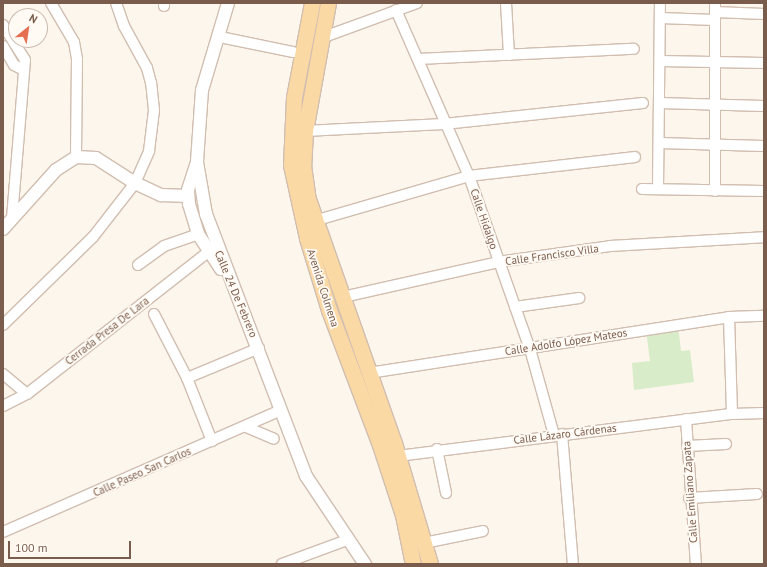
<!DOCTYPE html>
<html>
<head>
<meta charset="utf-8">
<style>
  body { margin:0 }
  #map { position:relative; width:767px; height:567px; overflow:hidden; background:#fdf6ec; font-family:"PT Sans",sans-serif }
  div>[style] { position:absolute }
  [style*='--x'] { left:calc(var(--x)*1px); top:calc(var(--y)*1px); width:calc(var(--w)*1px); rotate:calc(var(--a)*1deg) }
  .green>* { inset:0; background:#d8ecc9 }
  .roads { filter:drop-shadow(1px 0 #d1beb0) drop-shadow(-1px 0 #d1beb0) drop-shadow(0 1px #d1beb0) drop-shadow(0 -1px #d1beb0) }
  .minor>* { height:10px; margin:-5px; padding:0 5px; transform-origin:5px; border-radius:5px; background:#fff }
  .tertiary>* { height:12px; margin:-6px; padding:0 6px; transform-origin:6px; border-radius:6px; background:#fff }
  .primary>* { height:15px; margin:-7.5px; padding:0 7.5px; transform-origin:7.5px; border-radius:7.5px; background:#fbd9a5 }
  span { translate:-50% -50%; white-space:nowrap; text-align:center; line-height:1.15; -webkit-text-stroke:3.5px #fffaf3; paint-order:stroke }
  .street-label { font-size:11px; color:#7a5c4d }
  .frame { position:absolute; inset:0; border:4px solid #7a5c4d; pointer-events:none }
  .north { position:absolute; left:8px; top:8px; width:40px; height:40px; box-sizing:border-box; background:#fffaf3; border:1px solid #cabbb1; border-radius:50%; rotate:30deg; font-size:11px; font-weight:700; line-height:16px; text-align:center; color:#7a5c4d }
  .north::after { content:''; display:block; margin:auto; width:14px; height:18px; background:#e76f51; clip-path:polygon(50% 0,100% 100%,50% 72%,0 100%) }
  .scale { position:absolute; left:8px; top:541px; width:123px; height:18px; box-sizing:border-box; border:2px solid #7a5c4d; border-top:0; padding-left:5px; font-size:12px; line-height:14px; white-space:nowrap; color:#7a5c4d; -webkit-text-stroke:3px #fffaf3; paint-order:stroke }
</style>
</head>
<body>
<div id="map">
  <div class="green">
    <i style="clip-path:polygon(678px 325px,681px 351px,690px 350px,694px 382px,634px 390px,632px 363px,650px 361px,646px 330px)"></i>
  </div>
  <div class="roads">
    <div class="minor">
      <i style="--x:51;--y:3;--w:45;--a:59.5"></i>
      <i style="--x:74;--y:42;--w:17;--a:80"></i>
      <i style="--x:77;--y:59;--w:98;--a:90.6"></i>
      <i style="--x:506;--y:3;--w:52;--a:86.7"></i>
      <i style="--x:164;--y:6;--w:3;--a:-90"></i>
      <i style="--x:396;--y:10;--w:181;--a:66.3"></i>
      <i style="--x:469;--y:176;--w:183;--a:70.6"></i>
      <i style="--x:530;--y:349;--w:89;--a:74.4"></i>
      <i style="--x:715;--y:12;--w:49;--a:2.3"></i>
      <i style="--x:660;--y:18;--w:55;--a:2.1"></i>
      <i style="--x:3;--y:25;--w:41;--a:57.8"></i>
      <i style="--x:25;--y:60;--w:160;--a:94.7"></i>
      <i style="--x:220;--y:37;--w:75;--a:11.6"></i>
      <i style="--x:321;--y:38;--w:102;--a:-20"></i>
      <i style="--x:3;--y:46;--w:22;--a:60"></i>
      <i style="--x:14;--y:65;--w:11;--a:27"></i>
      <i style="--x:418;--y:59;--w:216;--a:-2.7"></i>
      <i style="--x:660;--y:61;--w:104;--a:1.1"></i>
      <i style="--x:659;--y:103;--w:105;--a:1.6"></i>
      <i style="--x:305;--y:131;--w:139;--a:-2.9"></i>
      <i style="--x:444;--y:124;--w:200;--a:-6"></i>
      <i style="--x:659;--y:143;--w:105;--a:1.6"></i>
      <i style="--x:642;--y:189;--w:122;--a:0.9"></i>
      <i style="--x:658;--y:189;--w:186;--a:-89.4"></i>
      <i style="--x:715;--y:191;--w:188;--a:-90"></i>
      <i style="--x:314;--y:221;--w:161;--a:-16.2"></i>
      <i style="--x:469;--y:176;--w:167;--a:-6.5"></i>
      <i style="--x:138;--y:265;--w:32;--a:-36"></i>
      <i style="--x:164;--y:246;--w:36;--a:-19"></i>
      <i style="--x:343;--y:297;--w:159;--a:-12.7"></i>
      <i style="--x:498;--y:262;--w:113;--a:-8.1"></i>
      <i style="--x:610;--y:246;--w:154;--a:-3.3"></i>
      <i style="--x:515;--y:307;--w:65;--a:-8"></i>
      <i style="--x:154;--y:314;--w:72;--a:62.7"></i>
      <i style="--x:187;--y:378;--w:68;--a:68.4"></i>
      <i style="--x:729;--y:317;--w:97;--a:88.2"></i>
      <i style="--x:3;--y:325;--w:126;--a:-44.4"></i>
      <i style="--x:93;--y:237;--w:68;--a:-52.1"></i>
      <i style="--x:135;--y:183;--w:35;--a:-66"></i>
      <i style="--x:149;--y:151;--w:41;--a:-83"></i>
      <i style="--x:154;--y:110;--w:27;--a:-96"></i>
      <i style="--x:151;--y:83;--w:16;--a:-105"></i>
      <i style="--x:147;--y:68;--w:48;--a:-118.7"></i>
      <i style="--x:124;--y:26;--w:24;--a:-109"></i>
      <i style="--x:369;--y:373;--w:364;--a:-8.8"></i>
      <i style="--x:729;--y:317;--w:35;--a:-2"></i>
      <i style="--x:3;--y:374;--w:31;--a:40"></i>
      <i style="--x:187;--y:378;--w:78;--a:-22.6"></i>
      <i style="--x:3;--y:406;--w:27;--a:-27"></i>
      <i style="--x:27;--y:394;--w:230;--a:-38.1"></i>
      <i style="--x:686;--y:419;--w:145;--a:86.1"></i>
      <i style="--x:246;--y:427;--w:30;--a:23"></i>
      <i style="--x:562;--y:434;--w:130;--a:85.2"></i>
      <i style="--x:687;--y:446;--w:39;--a:-3"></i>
      <i style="--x:437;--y:449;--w:45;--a:78.4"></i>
      <i style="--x:398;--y:456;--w:337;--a:-7.2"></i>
      <i style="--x:732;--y:414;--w:32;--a:-2"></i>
      <i style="--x:689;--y:498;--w:68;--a:-3.4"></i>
      <i style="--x:3;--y:532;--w:304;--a:-23.7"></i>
      <i style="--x:424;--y:543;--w:60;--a:-11.5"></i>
      <i style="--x:282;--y:564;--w:69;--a:-20.3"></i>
    </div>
    <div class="tertiary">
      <i style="--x:228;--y:3;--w:91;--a:106.6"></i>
      <i style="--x:202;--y:90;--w:72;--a:94"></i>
      <i style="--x:197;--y:162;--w:53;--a:80.2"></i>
      <i style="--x:206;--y:214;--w:280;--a:69.1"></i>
      <i style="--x:306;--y:476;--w:106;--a:56.2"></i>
      <i style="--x:197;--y:162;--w:29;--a:108"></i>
      <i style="--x:188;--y:190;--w:14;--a:86"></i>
      <i style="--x:189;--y:204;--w:31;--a:73"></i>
      <i style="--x:198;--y:234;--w:42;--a:56.7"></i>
      <i style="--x:3;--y:229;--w:79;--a:-48.1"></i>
      <i style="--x:56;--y:170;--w:24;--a:-33"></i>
      <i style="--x:76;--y:157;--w:20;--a:3"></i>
      <i style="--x:96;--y:158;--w:46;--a:32.7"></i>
      <i style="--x:135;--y:183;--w:29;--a:25"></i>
      <i style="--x:161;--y:195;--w:27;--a:2"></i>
    </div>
    <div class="primary">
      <i style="--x:312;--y:3;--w:96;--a:100.8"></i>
      <i style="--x:294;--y:97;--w:68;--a:92.5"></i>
      <i style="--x:291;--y:165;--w:75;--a:77.6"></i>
      <i style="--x:307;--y:238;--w:75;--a:73"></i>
      <i style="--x:329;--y:310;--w:144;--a:69.3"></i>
      <i style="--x:380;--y:445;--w:74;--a:71.8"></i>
      <i style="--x:403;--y:515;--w:50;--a:78.5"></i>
      <i style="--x:328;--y:3;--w:130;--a:100.2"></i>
      <i style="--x:305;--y:131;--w:34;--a:93"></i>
      <i style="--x:303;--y:165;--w:34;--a:82"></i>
      <i style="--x:308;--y:199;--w:259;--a:70.6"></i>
      <i style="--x:394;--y:443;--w:126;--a:73.4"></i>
    </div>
  </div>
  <div class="street-label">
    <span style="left:484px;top:219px;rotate:71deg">Calle Hidalgo</span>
    <span style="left:552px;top:255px;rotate:-8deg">Calle Francisco Villa</span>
    <span style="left:323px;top:288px;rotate:72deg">Avenida Colmena</span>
    <span style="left:236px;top:294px;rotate:67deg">Calle 24 De Febrero</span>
    <span style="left:107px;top:331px;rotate:-38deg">Cerrada Presa De Lara</span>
    <span style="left:566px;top:342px;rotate:-9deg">Calle Adolfo López Mateos</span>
    <span style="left:565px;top:434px;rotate:-7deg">Calle Lázaro Cárdenas</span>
    <span style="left:142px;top:472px;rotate:-24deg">Calle Paseo San Carlos</span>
    <span style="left:690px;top:492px;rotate:-94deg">Calle Emiliano Zapata</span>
  </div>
  <div class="frame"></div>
  <div class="north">N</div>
  <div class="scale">100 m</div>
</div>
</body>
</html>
